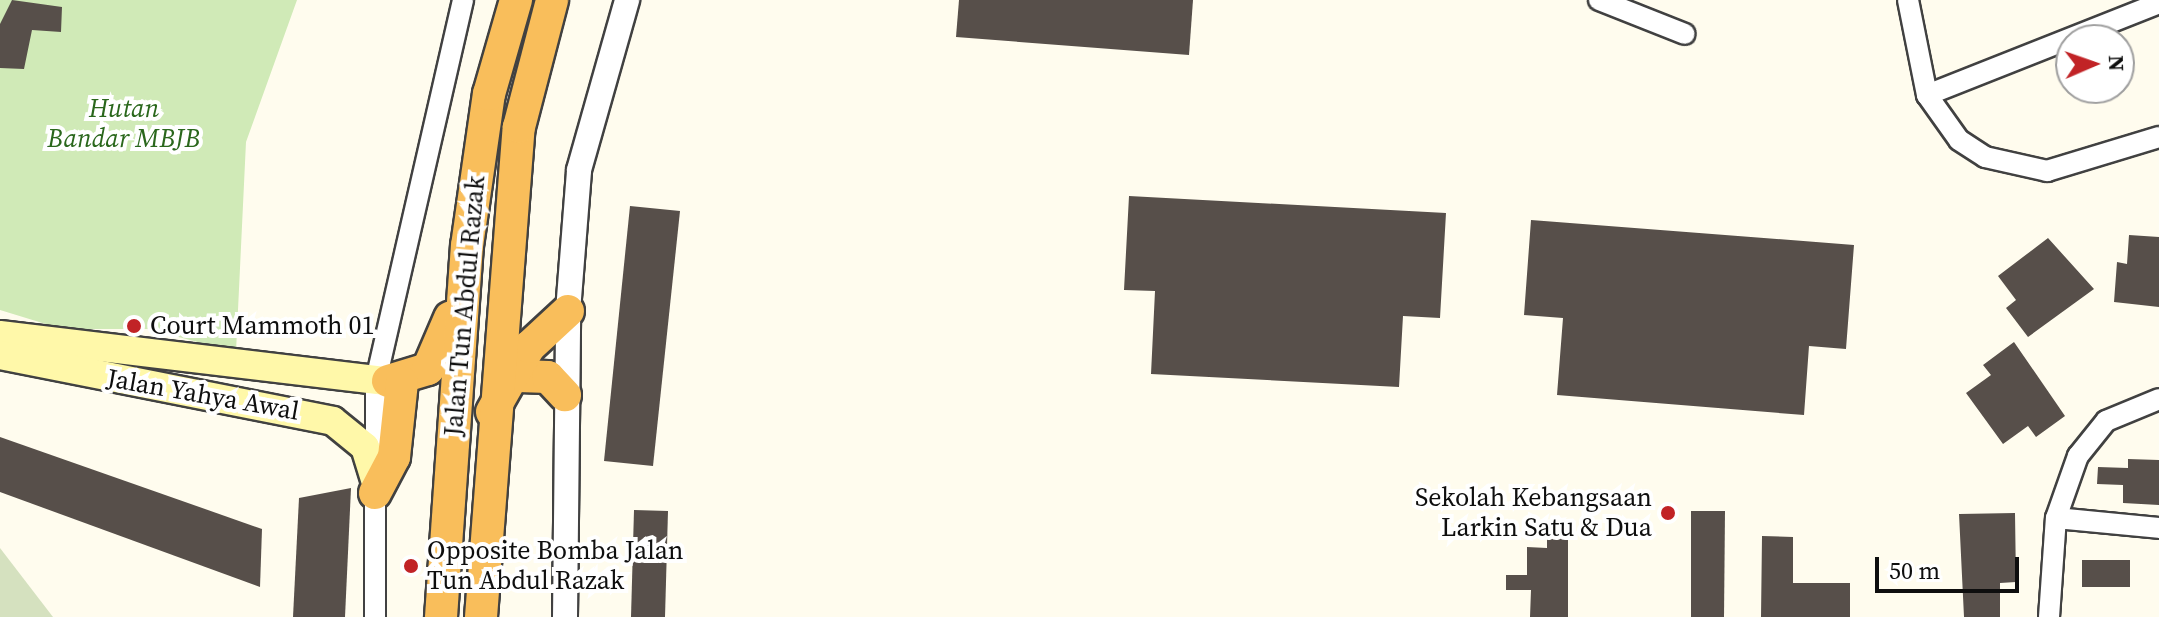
<!DOCTYPE html>
<html>
<head>
<meta charset="utf-8">
<style>
  body { margin:0 }
  #map { position:relative; width:2159px; height:617px; overflow:hidden; background:#fffcee; font-family:"Source Serif 4",serif }
  div>[style] { position:absolute }
  [style*='--x'] { left:calc(var(--x)*1px); top:calc(var(--y)*1px); width:calc(var(--w)*1px); rotate:calc(var(--a)*1deg) }
  .green>* { inset:0; background:#d0eab7 }
  .cemetery>* { inset:0; background:#d5e1bf }
  .building>* { inset:0; background:#574f4a }
  .roads { filter:drop-shadow(2px 0 #414141) drop-shadow(-2px 0 #414141) drop-shadow(0 2px #414141) drop-shadow(0 -2px #414141) }
  .minor>* { height:20px; margin:-10px; padding:0 10px; transform-origin:10px; border-radius:10px; background:#fff }
  .tertiary>* { height:24px; margin:-12px; padding:0 12px; transform-origin:12px; border-radius:12px; background:#fff }
  .secondary>* { height:28px; margin:-14px; padding:0 14px; transform-origin:14px; border-radius:14px; background:#fff8a9 }
  .trunk>* { height:32px; margin:-16px; padding:0 16px; transform-origin:16px; border-radius:16px; background:#f9be5b }
  .dots>* { width:22px; height:22px; translate:-50% -50%; box-sizing:border-box; border:4px solid #fff; border-radius:50% }
  span { translate:-50% -50%; white-space:nowrap; text-align:center; line-height:1.15; -webkit-text-stroke:8px #fff; paint-order:stroke }
  .park-label { font-size:26px; color:#2a671c; font-style:italic }
  .street-label { font-size:26px; color:#0e0e0e }
  .poi-label { font-size:26px; color:#0e0e0e }
  .left { translate:0 -50%; text-align:left }
  .right { translate:-100% -50%; text-align:right }
  .north { position:absolute; left:2055px; top:24px; width:80px; height:80px; box-sizing:border-box; background:#fff; border:2px solid #9f9f9f; border-radius:50%; rotate:88deg; font-size:22px; font-weight:700; line-height:32px; text-align:center; color:#0e0e0e }
  .north::after { content:''; display:block; margin:auto; width:28px; height:36px; background:#c12326; clip-path:polygon(50% 0,100% 100%,50% 72%,0 100%) }
  .scale { position:absolute; left:1875px; top:557px; width:144px; height:36px; box-sizing:border-box; border:4px solid #0e0e0e; border-top:0; padding-left:10px; font-size:24px; line-height:28px; white-space:nowrap; color:#0e0e0e; -webkit-text-stroke:6px #fff; paint-order:stroke }
</style>
</head>
<body>
<div id="map">
  <div class="green">
    <i style="clip-path:polygon(0 0,297px 0,246px 142px,236px 352px,148px 329px,62px 329px,0 310px)"></i>
  </div>
  <div class="cemetery">
    <i style="clip-path:polygon(0 548px,53px 617px,0 617px)"></i>
  </div>
  <div class="building">
    <i style="clip-path:polygon(12px 0,62px 7px,61px 32px,32px 30px,24px 69px,0 68px,0 24px)"></i>
    <i style="clip-path:polygon(959px 0,1193px 0,1189px 55px,956px 37px)"></i>
    <i style="clip-path:polygon(1129px 196px,1446px 213px,1440px 318px,1403px 316px,1399px 387px,1151px 374px,1155px 291px,1124px 290px)"></i>
    <i style="clip-path:polygon(630px 206px,680px 211px,653px 466px,604px 461px)"></i>
    <i style="clip-path:polygon(1531px 220px,1854px 245px,1846px 349px,1809px 346px,1804px 415px,1557px 395px,1563px 318px,1524px 315px)"></i>
    <i style="clip-path:polygon(2129px 235px,2159px 237px,2159px 307px,2114px 302px,2117px 262px,2127px 264px)"></i>
    <i style="clip-path:polygon(2048px 238px,2094px 289px,2028px 337px,2006px 308px,2016px 300px,1998px 276px)"></i>
    <i style="clip-path:polygon(2014px 342px,2065px 416px,2036px 437px,2028px 426px,2003px 444px,1966px 393px,1991px 375px,1983px 365px)"></i>
    <i style="clip-path:polygon(0 437px,262px 529px,260px 587px,0 492px)"></i>
    <i style="clip-path:polygon(2128px 459px,2159px 460px,2159px 505px,2123px 503px,2123px 485px,2097px 484px,2098px 467px,2128px 468px)"></i>
    <i style="clip-path:polygon(351px 488px,345px 617px,293px 617px,299px 498px)"></i>
    <i style="clip-path:polygon(634px 510px,668px 511px,665px 617px,631px 617px)"></i>
    <i style="clip-path:polygon(1691px 511px,1725px 511px,1724px 617px,1691px 617px)"></i>
    <i style="clip-path:polygon(2015px 513px,2016px 582px,2000px 583px,2000px 617px,1964px 617px,1959px 514px)"></i>
    <i style="clip-path:polygon(1547px 526px,1568px 526px,1568px 617px,1530px 617px,1531px 590px,1506px 590px,1506px 575px,1527px 575px,1527px 547px,1547px 548px)"></i>
    <i style="clip-path:polygon(1762px 536px,1793px 537px,1793px 583px,1850px 583px,1850px 617px,1761px 617px)"></i>
    <i style="clip-path:polygon(2082px 560px,2130px 560px,2130px 587px,2082px 587px)"></i>
  </div>
  <div class="roads">
    <div class="minor">
      <i style="--x:1599;--y:0;--w:92;--a:21.6"></i>
      <i style="--x:1908;--y:0;--w:97;--a:78.7"></i>
      <i style="--x:1927;--y:95;--w:55;--a:54.6"></i>
      <i style="--x:1959;--y:140;--w:31;--a:33"></i>
      <i style="--x:1985;--y:157;--w:64;--a:12.7"></i>
      <i style="--x:2047;--y:171;--w:117;--a:-16.9"></i>
      <i style="--x:1927;--y:95;--w:250;--a:-21.6"></i>
      <i style="--x:2056;--y:518;--w:103;--a:5.5"></i>
      <i style="--x:375;--y:617;--w:237;--a:-89.8"></i>
      <i style="--x:376;--y:380;--w:390;--a:-77.1"></i>
      <i style="--x:2049;--y:617;--w:99;--a:-86"></i>
      <i style="--x:2056;--y:518;--w:66;--a:-70.5"></i>
      <i style="--x:2078;--y:456;--w:45;--a:-51.3"></i>
      <i style="--x:2106;--y:421;--w:57;--a:-22.5"></i>
    </div>
    <div class="tertiary">
      <i style="--x:565;--y:617;--w:306;--a:-89.4"></i>
      <i style="--x:568;--y:311;--w:141;--a:-85.5"></i>
      <i style="--x:579;--y:170;--w:177;--a:-74.2"></i>
    </div>
    <div class="secondary">
      <i style="--x:0;--y:335;--w:391;--a:6.8"></i>
      <i style="--x:0;--y:355;--w:339;--a:11.2"></i>
      <i style="--x:333;--y:421;--w:41;--a:39.1"></i>
      <i style="--x:365;--y:447;--w:34;--a:73"></i>
    </div>
    <div class="trunk">
      <i style="--x:519;--y:376;--w:29;--a:2"></i>
      <i style="--x:548;--y:377;--w:25;--a:47"></i>
      <i style="--x:388;--y:381;--w:42;--a:-16.7"></i>
      <i style="--x:428;--y:369;--w:56;--a:-66.7"></i>
      <i style="--x:492;--y:412;--w:75;--a:-60.4"></i>
      <i style="--x:529;--y:347;--w:53;--a:-42.7"></i>
      <i style="--x:375;--y:493;--w:41;--a:-62.2"></i>
      <i style="--x:394;--y:457;--w:75;--a:-83.9"></i>
      <i style="--x:441;--y:617;--w:372;--a:-86"></i>
      <i style="--x:467;--y:246;--w:154;--a:-81.8"></i>
      <i style="--x:489;--y:94;--w:98;--a:-74"></i>
      <i style="--x:481;--y:617;--w:491;--a:-85.6"></i>
      <i style="--x:519;--y:127;--w:131;--a:-75.4"></i>
    </div>
  </div>
  <div class="dots">
    <i style="left:134px;top:326px;background:#c12326"></i>
    <i style="left:1668px;top:513px;background:#c12326"></i>
    <i style="left:411px;top:566px;background:#c12326"></i>
  </div>
  <div class="park-label">
    <span style="left:124px;top:124px">Hutan<br>Bandar MBJB</span>
  </div>
  <div class="street-label">
    <span style="left:465px;top:306px;rotate:-85deg">Jalan Tun Abdul Razak</span>
    <span style="left:203px;top:395px;rotate:10deg">Jalan Yahya Awal</span>
  </div>
  <div class="poi-label">
    <span class="left" style="left:150px;top:326px">Court Mammoth 01</span>
    <span class="right" style="left:1652px;top:513px">Sekolah Kebangsaan<br>Larkin Satu &amp; Dua</span>
    <span class="left" style="left:427px;top:566px">Opposite Bomba Jalan<br>Tun Abdul Razak</span>
  </div>
  <div class="north">N</div>
  <div class="scale">50 m</div>
</div>
</body>
</html>
